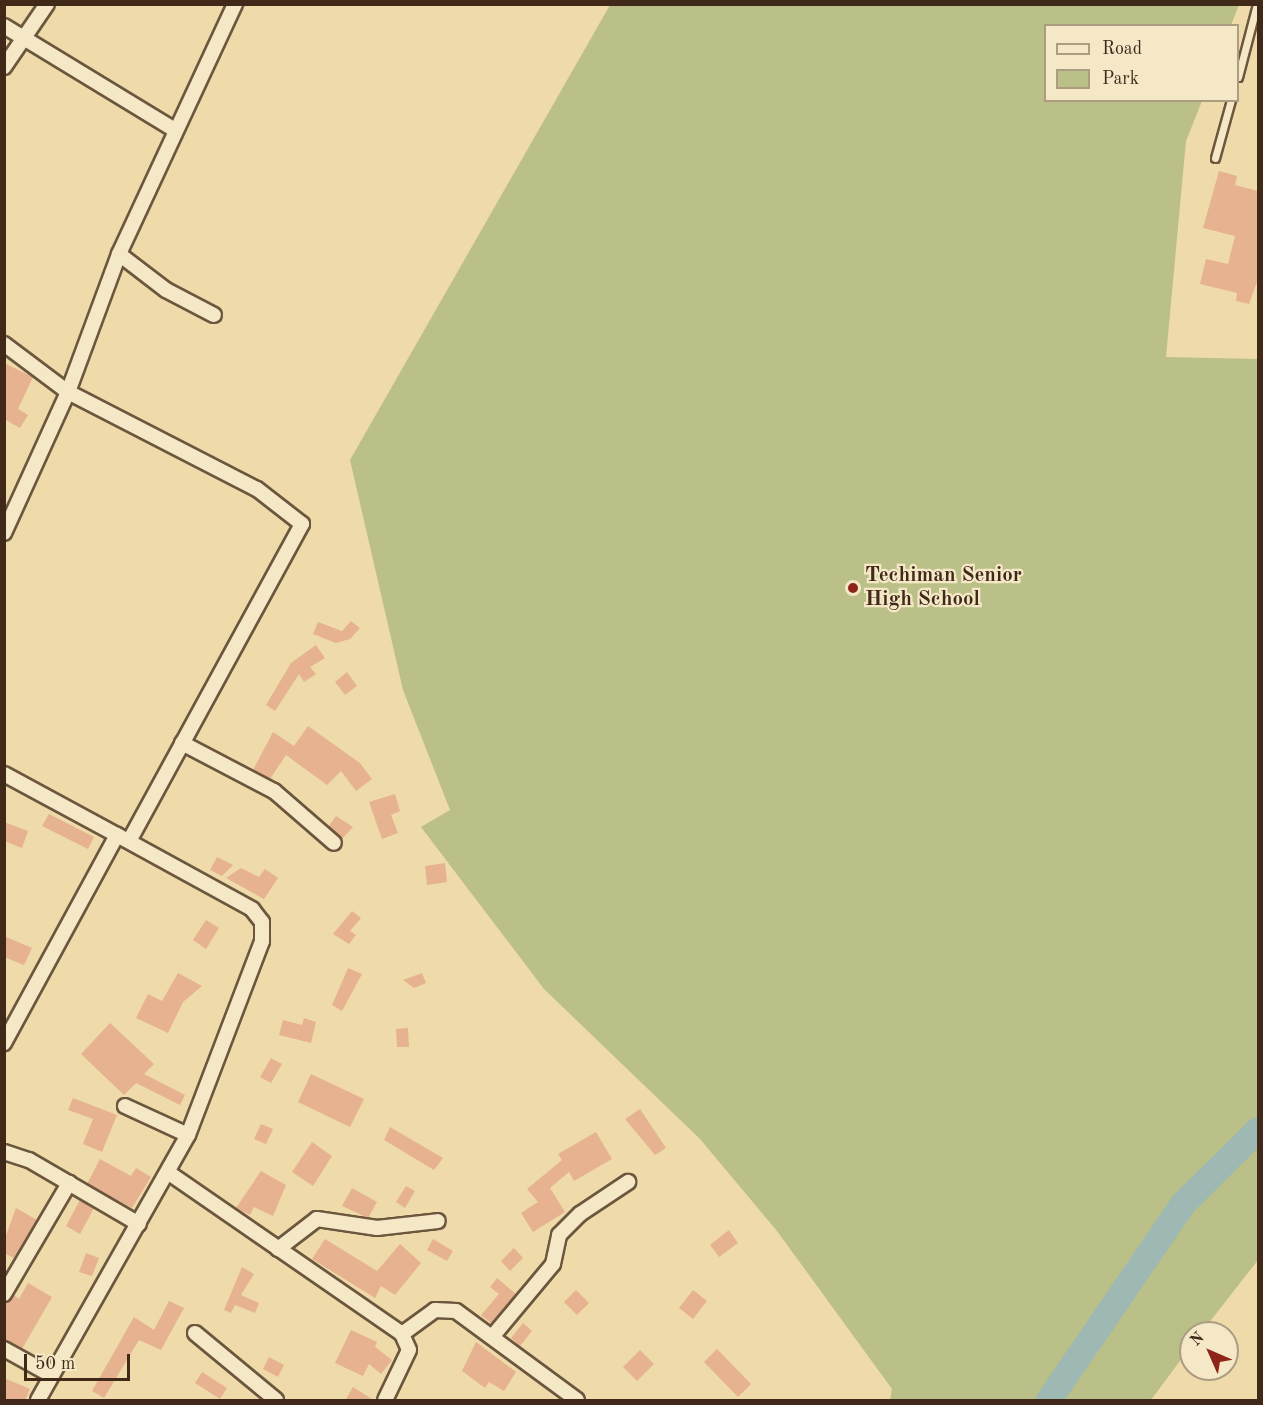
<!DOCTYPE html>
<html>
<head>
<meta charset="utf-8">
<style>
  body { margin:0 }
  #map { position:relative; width:1263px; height:1405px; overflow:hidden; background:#eedba9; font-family:"Old Standard TT",serif }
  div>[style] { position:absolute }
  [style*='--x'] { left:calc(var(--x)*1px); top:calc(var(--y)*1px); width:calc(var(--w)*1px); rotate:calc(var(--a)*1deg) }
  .green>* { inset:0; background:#bac087 }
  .river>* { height:26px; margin:-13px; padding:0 13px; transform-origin:13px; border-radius:13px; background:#9eb8b3 }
  .building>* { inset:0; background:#e7b28f }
  .roads { filter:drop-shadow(2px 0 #6c563e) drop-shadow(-2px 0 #6c563e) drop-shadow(0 2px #6c563e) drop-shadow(0 -2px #6c563e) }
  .service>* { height:7px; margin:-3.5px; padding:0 3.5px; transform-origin:3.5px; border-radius:3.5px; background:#f4e8c7 }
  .minor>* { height:14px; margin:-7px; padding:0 7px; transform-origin:7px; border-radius:7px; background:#f4e8c7 }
  .dots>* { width:16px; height:16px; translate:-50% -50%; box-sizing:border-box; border:3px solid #f4e8c7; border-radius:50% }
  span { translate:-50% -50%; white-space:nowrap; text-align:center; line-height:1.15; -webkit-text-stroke:4.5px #f4e8c7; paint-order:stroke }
  .poi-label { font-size:21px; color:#41291a; font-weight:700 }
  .left { translate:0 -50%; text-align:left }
  .frame { position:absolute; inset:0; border:6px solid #41291a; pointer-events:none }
  .legend { position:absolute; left:1044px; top:24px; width:195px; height:78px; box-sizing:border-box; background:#f4e8c7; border:2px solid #ac9c82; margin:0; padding:8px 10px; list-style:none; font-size:18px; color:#41291a }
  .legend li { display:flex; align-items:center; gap:12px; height:30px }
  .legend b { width:30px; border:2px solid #ac9c82 }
  .north { position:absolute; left:1179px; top:1321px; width:60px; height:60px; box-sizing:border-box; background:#f4e8c7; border:2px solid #ac9c82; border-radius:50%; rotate:315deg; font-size:16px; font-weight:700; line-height:24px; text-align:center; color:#41291a }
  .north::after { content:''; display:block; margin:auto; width:21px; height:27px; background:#8f2418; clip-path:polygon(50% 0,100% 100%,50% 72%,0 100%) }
  .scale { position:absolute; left:24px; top:1354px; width:106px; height:27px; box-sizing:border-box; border:3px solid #41291a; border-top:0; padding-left:8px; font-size:18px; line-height:21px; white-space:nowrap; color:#41291a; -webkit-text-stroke:4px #f4e8c7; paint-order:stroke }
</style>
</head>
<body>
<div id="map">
  <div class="green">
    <i style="clip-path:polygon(610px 5px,1239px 5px,1231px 25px,1046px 26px,1046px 100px,1202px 101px,1186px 141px,1166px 357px,1258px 359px,1258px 1260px,1201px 1333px,1191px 1333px,1191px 1346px,1151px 1400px,890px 1400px,892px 1389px,777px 1231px,700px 1139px,544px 989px,421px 827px,450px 810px,403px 690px,350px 460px)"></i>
  </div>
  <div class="river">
    <i style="--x:1049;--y:1400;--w:237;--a:-55.6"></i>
    <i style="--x:1183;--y:1204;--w:105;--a:-44.6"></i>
  </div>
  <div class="building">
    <i style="clip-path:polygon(1219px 171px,1237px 176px,1235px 185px,1258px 191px,1258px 279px,1249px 304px,1236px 301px,1237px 293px,1200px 284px,1206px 259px,1228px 264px,1235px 236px,1203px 228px)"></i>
    <i style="clip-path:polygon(4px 363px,33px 377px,18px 409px,28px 415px,20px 428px,4px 419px)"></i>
    <i style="clip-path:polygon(351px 621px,360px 628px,350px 639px,336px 643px,313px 634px,318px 622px,342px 631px)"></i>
    <i style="clip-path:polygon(316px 645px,325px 658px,310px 667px,316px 674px,304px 682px,299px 674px,275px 711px,266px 705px,291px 663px)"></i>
    <i style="clip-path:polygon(347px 672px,357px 686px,345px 695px,335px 682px)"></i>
    <i style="clip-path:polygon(308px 726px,360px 763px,372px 779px,356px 791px,341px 771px,327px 785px,286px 755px,270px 779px,253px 770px,273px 732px,294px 746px)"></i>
    <i style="clip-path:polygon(395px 794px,400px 811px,391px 815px,398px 833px,382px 839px,369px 802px)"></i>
    <i style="clip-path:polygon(49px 814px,94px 837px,88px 849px,42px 826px)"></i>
    <i style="clip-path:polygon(336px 816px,353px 827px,342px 839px,329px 826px)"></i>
    <i style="clip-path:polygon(4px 822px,28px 831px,22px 848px,4px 841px)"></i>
    <i style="clip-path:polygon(217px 857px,233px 865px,222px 876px,210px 870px)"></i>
    <i style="clip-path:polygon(445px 863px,447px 882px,427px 885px,425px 866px)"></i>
    <i style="clip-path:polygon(241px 868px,259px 877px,265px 869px,278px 878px,264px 899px,226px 878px)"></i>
    <i style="clip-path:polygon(352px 911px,361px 918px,350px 931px,356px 935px,349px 944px,333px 934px)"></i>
    <i style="clip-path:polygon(206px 920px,219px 928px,206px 949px,193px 940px)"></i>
    <i style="clip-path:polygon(4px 936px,32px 948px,24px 965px,4px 957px)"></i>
    <i style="clip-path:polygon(348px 968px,362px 974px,342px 1011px,332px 1005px)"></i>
    <i style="clip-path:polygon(178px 973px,202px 986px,183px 1002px,168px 1033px,136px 1018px,148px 994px,162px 1001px)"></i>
    <i style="clip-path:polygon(422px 973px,426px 983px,414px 988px,403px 980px)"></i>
    <i style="clip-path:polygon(304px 1018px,316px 1022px,311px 1043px,279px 1035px,283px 1020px,302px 1025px)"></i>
    <i style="clip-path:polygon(110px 1023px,154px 1064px,144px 1074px,185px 1095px,180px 1105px,136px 1083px,124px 1095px,81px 1054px)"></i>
    <i style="clip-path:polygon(408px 1028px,409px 1047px,397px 1047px,396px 1029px)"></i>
    <i style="clip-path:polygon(271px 1058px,282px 1064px,271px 1083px,260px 1077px)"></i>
    <i style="clip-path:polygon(311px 1074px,364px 1099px,350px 1127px,298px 1102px)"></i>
    <i style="clip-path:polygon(73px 1098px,117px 1115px,102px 1152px,83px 1144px,93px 1119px,68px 1110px)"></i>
    <i style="clip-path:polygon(640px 1109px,666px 1148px,655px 1155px,625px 1119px)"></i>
    <i style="clip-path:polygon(261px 1124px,273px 1129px,266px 1144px,254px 1139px)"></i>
    <i style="clip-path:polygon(390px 1127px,443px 1158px,434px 1170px,384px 1140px)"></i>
    <i style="clip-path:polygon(596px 1132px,612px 1159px,574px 1181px,569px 1172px,550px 1188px,565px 1212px,533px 1232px,521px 1213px,538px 1202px,527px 1189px,562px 1160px,558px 1154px)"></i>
    <i style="clip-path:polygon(312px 1142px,332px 1156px,313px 1186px,292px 1172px)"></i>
    <i style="clip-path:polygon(100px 1159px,131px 1176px,136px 1168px,151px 1177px,132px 1208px,87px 1184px)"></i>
    <i style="clip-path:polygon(261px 1171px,286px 1185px,273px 1216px,254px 1207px,250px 1215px,236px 1208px)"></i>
    <i style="clip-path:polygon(406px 1186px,415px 1191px,405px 1208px,396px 1202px)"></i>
    <i style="clip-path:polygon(352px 1188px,377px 1202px,368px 1218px,342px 1206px)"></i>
    <i style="clip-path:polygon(80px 1200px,94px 1208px,80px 1234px,66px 1226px)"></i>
    <i style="clip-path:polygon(16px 1208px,37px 1220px,14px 1258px,4px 1253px,4px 1241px)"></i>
    <i style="clip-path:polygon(729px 1230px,738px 1243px,719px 1257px,710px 1245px)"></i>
    <i style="clip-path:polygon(325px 1239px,377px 1271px,400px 1244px,421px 1263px,395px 1295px,381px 1286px,375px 1298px,312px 1259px)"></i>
    <i style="clip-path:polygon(433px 1239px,453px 1251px,447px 1261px,427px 1250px)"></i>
    <i style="clip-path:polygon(514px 1248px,523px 1258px,510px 1271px,501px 1261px)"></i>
    <i style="clip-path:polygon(86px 1253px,99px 1258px,92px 1276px,79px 1272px)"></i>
    <i style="clip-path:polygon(242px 1267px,254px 1274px,241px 1295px,259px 1303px,255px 1313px,235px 1305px,231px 1313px,224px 1310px)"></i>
    <i style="clip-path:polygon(497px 1278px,516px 1294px,491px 1323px,481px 1315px,499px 1294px,490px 1287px)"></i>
    <i style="clip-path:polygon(28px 1283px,52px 1297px,22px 1349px,4px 1340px,4px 1303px,14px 1295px,19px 1299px)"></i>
    <i style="clip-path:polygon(576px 1290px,589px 1303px,577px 1315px,564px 1302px)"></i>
    <i style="clip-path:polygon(693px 1290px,707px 1301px,693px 1319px,679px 1308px)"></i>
    <i style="clip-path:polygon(169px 1301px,184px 1308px,161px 1350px,139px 1340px,104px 1398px,92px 1391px,134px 1317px,154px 1330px)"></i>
    <i style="clip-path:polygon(523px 1323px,532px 1331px,520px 1346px,511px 1338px)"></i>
    <i style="clip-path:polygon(351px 1330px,377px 1342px,375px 1347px,392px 1360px,381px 1374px,369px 1364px,363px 1376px,335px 1363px)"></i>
    <i style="clip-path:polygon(476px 1342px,516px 1372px,504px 1391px,489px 1382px,485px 1388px,462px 1371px)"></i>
    <i style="clip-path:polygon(717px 1349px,751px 1384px,738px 1397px,704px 1362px)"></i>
    <i style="clip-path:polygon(640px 1350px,654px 1364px,637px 1381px,623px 1367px)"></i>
    <i style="clip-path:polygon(269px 1357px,284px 1365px,278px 1377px,263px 1369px)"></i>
    <i style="clip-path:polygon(202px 1372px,227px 1388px,220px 1399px,195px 1383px)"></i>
    <i style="clip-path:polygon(4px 1378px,30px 1389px,25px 1401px,4px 1401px)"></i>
    <i style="clip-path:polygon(353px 1387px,375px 1401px,345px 1401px)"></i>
  </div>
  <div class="roads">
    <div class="service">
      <i style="--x:1238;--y:77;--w:75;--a:-75.4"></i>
      <i style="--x:1215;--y:158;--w:60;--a:-74.6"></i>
    </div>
    <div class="minor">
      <i style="--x:4;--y:26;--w:200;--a:31.3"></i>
      <i style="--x:4;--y:67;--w:76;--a:-55.7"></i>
      <i style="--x:119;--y:254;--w:59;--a:37.5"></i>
      <i style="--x:166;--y:290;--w:54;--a:27.5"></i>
      <i style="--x:4;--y:344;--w:80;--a:36.9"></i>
      <i style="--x:68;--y:392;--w:212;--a:27.2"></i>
      <i style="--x:257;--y:489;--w:57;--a:37.9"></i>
      <i style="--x:302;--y:524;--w:361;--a:118.6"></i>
      <i style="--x:4;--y:533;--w:155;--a:-65.6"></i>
      <i style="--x:68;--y:392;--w:147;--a:-69.7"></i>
      <i style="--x:119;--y:254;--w:276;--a:-65.1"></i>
      <i style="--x:182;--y:743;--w:104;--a:27.6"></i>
      <i style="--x:274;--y:791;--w:79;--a:40.9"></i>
      <i style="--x:4;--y:774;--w:128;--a:28.4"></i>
      <i style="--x:117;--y:835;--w:237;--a:118.5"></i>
      <i style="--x:125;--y:1106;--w:69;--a:24.7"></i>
      <i style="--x:4;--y:1152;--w:26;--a:18"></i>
      <i style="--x:29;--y:1160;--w:127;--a:30.2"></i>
      <i style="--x:169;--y:1173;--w:283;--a:34.6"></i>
      <i style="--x:402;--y:1334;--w:17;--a:66"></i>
      <i style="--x:409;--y:1350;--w:55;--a:115.6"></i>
      <i style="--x:278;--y:1249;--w:49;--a:-37.6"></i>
      <i style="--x:317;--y:1219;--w:61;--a:8.5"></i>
      <i style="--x:377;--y:1228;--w:61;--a:-6.5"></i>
      <i style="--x:4;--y:1294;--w:129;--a:-59.6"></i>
      <i style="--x:195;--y:1333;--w:105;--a:39.6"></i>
      <i style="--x:402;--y:1334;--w:41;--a:-36"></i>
      <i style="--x:435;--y:1310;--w:21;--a:3"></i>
      <i style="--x:456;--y:1311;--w:150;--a:36.3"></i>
      <i style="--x:492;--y:1337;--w:95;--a:-50.1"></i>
      <i style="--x:553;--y:1264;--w:30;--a:-78"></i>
      <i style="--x:559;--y:1235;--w:30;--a:-45"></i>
      <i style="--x:580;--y:1214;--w:58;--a:-33.7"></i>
      <i style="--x:4;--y:1349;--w:54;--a:29"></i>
      <i style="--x:38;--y:1400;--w:305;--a:-60.5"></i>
      <i style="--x:188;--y:1135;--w:208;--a:-69.1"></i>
      <i style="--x:262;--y:941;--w:19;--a:-90"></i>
      <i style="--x:262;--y:922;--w:16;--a:-128"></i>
      <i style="--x:252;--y:909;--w:154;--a:-151.3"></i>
    </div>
  </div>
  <div class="dots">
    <i style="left:853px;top:588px;background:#8f2418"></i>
  </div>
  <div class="poi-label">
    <span class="left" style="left:865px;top:588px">Techiman Senior<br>High School</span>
  </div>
  <div class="frame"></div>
  <ul class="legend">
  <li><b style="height:8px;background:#f4e8c7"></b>Road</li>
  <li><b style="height:16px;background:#bac087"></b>Park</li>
  </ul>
  <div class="north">N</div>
  <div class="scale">50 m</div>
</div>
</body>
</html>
